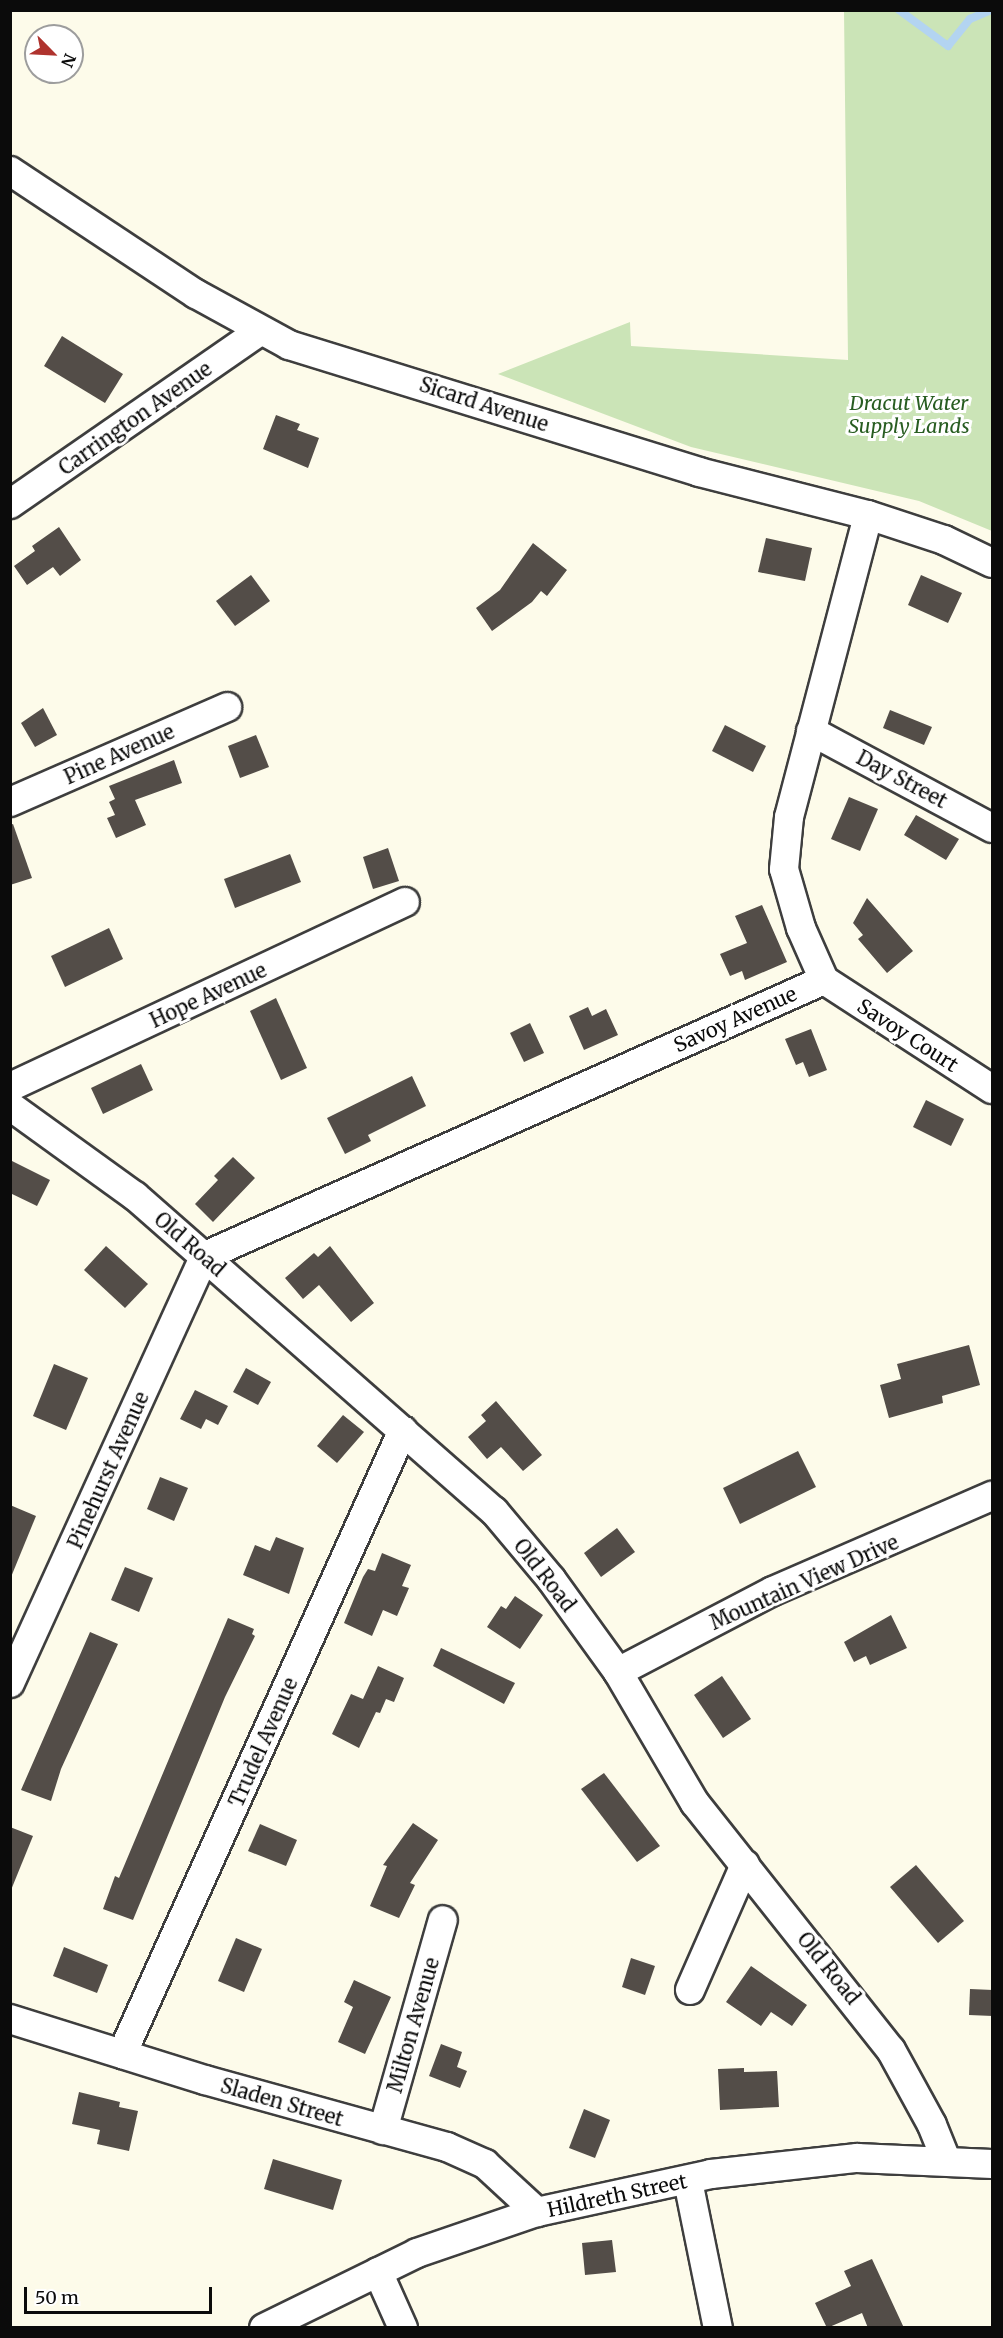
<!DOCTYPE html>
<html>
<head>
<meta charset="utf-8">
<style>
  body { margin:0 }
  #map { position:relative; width:1003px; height:2338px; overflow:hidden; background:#fdfbea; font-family:Merriweather,serif }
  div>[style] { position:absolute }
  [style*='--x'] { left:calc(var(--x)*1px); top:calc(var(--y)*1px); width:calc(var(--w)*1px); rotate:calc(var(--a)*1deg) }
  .green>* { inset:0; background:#cbe4b7 }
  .stream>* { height:8px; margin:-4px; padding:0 4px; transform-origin:4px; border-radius:4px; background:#b3d4f1 }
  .building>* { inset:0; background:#534d48 }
  .roads { filter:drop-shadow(2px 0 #3e3e3e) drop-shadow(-2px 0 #3e3e3e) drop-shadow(0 2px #3e3e3e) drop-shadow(0 -2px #3e3e3e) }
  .minor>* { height:28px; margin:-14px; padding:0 14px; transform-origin:14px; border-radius:14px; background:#fff }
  span { translate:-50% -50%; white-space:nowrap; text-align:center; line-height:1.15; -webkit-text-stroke:6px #fff; paint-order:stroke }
  .park-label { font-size:20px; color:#285d21; font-style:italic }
  .street-label { font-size:20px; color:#0b0b0b }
  .frame { position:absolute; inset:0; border:12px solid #0b0b0b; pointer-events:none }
  .north { position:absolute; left:24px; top:24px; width:60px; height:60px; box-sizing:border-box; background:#fff; border:2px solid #9d9d9d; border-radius:50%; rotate:114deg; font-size:16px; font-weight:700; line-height:24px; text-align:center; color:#0b0b0b }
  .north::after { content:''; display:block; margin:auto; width:21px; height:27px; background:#af332e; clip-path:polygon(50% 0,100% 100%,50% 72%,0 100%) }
  .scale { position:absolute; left:24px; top:2287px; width:188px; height:27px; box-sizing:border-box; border:3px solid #0b0b0b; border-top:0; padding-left:8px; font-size:18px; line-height:21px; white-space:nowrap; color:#0b0b0b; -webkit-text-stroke:4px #fff; paint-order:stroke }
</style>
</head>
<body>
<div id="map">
  <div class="green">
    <i style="clip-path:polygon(844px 11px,992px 11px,992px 531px,919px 501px,691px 447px,498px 374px,630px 322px,631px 346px,848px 360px)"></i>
  </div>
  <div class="stream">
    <i style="--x:899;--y:10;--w:61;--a:36.3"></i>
    <i style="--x:948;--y:46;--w:35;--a:-51"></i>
    <i style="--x:970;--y:19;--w:23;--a:-23"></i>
  </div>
  <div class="building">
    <i style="clip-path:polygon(62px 336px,123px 374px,105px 403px,44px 366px)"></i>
    <i style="clip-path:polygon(276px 415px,300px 424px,297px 430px,319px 438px,308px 468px,263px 449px)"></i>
    <i style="clip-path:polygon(59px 527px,81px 560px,60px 576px,53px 567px,27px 585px,14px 566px,35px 551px,32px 546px)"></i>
    <i style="clip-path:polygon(766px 538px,812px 548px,805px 581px,758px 572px)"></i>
    <i style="clip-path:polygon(533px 543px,567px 570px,547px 596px,541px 591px,532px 602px,492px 631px,476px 608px,500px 590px)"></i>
    <i style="clip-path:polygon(251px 575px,270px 601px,235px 626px,216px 601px)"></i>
    <i style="clip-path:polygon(921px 575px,962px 593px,948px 623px,908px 605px)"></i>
    <i style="clip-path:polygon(43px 708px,57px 735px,35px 747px,21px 723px)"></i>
    <i style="clip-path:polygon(890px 710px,932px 727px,924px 745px,883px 728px)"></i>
    <i style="clip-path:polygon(725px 725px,766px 746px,753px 772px,712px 751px)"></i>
    <i style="clip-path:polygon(256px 735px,269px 767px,240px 778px,228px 746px)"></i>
    <i style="clip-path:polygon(174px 760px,182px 783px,135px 800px,146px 825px,116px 838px,107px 818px,115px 815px,109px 802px,115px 799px,109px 786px)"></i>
    <i style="clip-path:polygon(849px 797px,878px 809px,860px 851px,831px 839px)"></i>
    <i style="clip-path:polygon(916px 815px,959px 839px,946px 860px,904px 835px)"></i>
    <i style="clip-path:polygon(13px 824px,32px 878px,10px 885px,10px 825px)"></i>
    <i style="clip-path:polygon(388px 848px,399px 881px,373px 889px,363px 857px)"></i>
    <i style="clip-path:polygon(290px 854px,301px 882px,235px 908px,224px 879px)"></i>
    <i style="clip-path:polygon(867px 898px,913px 951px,887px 973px,858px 939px,863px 935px,853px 923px)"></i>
    <i style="clip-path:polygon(762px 905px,787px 962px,745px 980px,742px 971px,730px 976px,720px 954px,747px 943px,735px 916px)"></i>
    <i style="clip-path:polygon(109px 928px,123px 959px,65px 987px,51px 956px)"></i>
    <i style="clip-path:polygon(276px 998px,307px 1068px,281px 1080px,250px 1011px)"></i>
    <i style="clip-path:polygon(588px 1007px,592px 1016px,606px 1009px,618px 1035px,584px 1050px,569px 1016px)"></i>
    <i style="clip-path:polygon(530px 1023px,544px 1053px,524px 1062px,510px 1033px)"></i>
    <i style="clip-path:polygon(811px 1029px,827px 1070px,809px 1077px,803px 1062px,796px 1065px,785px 1039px)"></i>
    <i style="clip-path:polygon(141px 1064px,153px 1090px,103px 1114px,91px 1088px)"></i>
    <i style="clip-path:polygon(412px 1076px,426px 1106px,368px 1135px,371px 1141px,345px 1154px,327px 1118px)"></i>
    <i style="clip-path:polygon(926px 1100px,964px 1119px,951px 1146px,913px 1127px)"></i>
    <i style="clip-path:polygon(233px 1157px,255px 1178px,213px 1222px,195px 1204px,218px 1180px,214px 1176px)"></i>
    <i style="clip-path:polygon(10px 1160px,50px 1180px,37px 1206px,10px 1193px)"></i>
    <i style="clip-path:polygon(106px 1246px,148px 1284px,125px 1308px,84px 1270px)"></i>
    <i style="clip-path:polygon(330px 1246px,374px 1303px,351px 1322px,319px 1285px,303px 1299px,285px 1278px,314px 1253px,318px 1257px)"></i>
    <i style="clip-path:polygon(969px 1345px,980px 1385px,942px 1396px,943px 1403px,889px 1418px,880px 1385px,901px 1379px,897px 1364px)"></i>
    <i style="clip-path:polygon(54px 1364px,88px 1378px,66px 1430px,33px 1416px)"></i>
    <i style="clip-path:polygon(246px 1368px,271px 1382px,258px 1405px,233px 1392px)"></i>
    <i style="clip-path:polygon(195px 1390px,228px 1406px,218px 1425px,206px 1419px,201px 1429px,180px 1419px)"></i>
    <i style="clip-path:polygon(496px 1401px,542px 1455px,523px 1471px,501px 1447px,487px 1459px,468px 1437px,486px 1421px,481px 1415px)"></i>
    <i style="clip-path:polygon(343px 1415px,364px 1432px,337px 1463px,317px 1446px)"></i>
    <i style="clip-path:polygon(798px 1451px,816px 1487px,740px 1524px,723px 1488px)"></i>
    <i style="clip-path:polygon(160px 1477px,188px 1488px,174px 1521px,147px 1509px)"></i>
    <i style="clip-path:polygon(10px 1505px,36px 1516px,11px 1577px,10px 1577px)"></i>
    <i style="clip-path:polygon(617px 1528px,635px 1552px,601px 1577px,584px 1553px)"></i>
    <i style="clip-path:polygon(276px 1537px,304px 1548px,289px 1594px,243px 1575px,255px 1545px,270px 1551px)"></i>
    <i style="clip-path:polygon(382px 1553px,411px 1565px,402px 1586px,409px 1588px,397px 1616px,383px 1610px,372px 1636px,344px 1623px,363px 1577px,368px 1569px,375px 1571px)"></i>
    <i style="clip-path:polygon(125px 1567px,153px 1578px,139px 1612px,111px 1600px)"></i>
    <i style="clip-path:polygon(515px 1596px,543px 1615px,520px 1649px,487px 1627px,501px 1606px,506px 1609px)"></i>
    <i style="clip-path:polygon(891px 1615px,907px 1648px,870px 1665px,866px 1656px,854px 1662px,844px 1642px)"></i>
    <i style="clip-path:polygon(228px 1618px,254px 1629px,252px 1634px,255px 1636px,225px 1697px,133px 1920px,103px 1909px,115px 1876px,119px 1878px)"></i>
    <i style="clip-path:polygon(90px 1632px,118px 1644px,61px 1769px,51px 1801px,21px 1790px)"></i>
    <i style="clip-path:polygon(441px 1648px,515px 1683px,504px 1704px,433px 1666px)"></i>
    <i style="clip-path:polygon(378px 1666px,404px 1678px,394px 1702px,386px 1699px,380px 1713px,376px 1712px,359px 1748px,332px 1734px,351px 1694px,363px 1699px)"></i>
    <i style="clip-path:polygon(722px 1676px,751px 1719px,723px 1738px,694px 1695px)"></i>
    <i style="clip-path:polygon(604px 1773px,660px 1846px,637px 1862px,581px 1789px)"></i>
    <i style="clip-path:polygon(413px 1823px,438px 1840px,410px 1883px,415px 1885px,399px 1918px,370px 1906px,387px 1866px,383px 1865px)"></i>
    <i style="clip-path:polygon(260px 1824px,297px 1840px,286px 1866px,248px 1851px)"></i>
    <i style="clip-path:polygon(10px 1827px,33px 1836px,11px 1890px,10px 1890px)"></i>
    <i style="clip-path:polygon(916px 1865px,964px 1921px,938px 1943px,890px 1887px)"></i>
    <i style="clip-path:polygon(236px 1938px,262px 1949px,244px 1992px,218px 1981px)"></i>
    <i style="clip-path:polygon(64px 1947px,108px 1965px,97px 1993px,53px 1976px)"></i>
    <i style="clip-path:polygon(631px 1958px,655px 1966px,645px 1995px,622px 1987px)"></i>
    <i style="clip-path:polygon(751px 1966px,807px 2005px,792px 2026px,771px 2012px,761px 2026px,726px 2002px)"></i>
    <i style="clip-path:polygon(354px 1980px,391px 1997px,365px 2054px,338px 2042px,353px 2007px,344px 2002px)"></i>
    <i style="clip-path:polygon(970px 1989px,993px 1990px,993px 2016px,969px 2015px)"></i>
    <i style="clip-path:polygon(441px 2044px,462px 2052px,457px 2067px,467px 2071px,460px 2088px,429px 2076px)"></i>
    <i style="clip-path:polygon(744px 2068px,744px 2072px,777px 2071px,779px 2107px,720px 2110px,718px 2069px)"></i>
    <i style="clip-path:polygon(79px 2092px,120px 2102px,119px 2107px,138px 2111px,129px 2151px,97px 2144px,100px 2130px,72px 2124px)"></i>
    <i style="clip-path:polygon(584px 2109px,610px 2120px,595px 2158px,569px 2148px)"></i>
    <i style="clip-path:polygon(273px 2159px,342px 2180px,333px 2210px,264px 2189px)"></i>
    <i style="clip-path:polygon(612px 2240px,616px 2272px,585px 2275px,582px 2243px)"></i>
    <i style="clip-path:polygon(872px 2259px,904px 2328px,868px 2328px,862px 2313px,827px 2328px,815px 2303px,851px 2286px,844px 2271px)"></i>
  </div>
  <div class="roads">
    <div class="minor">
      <i style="--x:10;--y:171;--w:223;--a:33.5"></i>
      <i style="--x:196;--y:294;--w:106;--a:28.7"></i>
      <i style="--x:289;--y:345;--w:429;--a:17.2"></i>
      <i style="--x:699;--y:472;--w:174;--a:14.3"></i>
      <i style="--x:868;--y:515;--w:80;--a:18.2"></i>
      <i style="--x:944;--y:540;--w:53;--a:25.6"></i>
      <i style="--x:10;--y:504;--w:304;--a:-34.7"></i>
      <i style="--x:811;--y:731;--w:205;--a:28.2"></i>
      <i style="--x:10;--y:802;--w:237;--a:-23.6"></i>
      <i style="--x:824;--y:980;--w:200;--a:33"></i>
      <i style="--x:10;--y:1087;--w:436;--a:-25.1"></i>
      <i style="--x:10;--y:1106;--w:154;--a:35.8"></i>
      <i style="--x:135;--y:1196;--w:478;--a:41.3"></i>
      <i style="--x:494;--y:1511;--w:89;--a:50"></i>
      <i style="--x:551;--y:1579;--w:115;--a:54.2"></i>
      <i style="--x:618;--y:1672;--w:152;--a:59.6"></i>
      <i style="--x:695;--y:1803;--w:315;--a:51.6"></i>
      <i style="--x:891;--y:2050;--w:85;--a:61.3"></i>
      <i style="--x:932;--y:2125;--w:38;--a:68"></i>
      <i style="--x:618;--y:1672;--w:175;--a:-27.6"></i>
      <i style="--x:773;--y:1591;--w:239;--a:-23.5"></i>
      <i style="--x:10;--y:1683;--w:469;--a:-65.5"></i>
      <i style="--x:205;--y:1256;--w:678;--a:-24.03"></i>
      <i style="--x:824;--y:980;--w:57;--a:-113.9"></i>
      <i style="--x:801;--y:928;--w:61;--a:-106.1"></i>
      <i style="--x:784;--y:869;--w:52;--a:-84.5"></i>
      <i style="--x:789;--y:817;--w:312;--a:-75.3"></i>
      <i style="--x:690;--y:1990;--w:137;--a:-66.3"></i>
      <i style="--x:10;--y:2019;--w:204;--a:17.4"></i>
      <i style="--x:205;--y:2080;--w:251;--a:15.5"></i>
      <i style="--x:447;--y:2147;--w:42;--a:24.1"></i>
      <i style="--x:485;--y:2164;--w:71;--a:42.7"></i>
      <i style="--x:122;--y:2054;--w:684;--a:-65.76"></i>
      <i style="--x:383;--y:2130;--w:218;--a:-74.1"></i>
      <i style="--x:688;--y:2181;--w:150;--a:78.5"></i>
      <i style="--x:378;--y:2272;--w:61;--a:65.9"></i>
      <i style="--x:264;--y:2328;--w:170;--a:-26.1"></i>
      <i style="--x:417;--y:2253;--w:127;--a:-18.9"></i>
      <i style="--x:537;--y:2212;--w:178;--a:-12.3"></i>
      <i style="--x:711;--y:2174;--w:147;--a:-6.3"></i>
      <i style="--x:857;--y:2158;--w:135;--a:2.5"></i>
    </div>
  </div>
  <div class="park-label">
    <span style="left:909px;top:414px">Dracut Water<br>Supply Lands</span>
  </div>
  <div class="street-label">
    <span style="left:484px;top:404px;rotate:18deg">Sicard Avenue</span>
    <span style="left:135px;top:418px;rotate:-35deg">Carrington Avenue</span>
    <span style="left:119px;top:754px;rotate:-24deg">Pine Avenue</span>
    <span style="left:902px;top:779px;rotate:28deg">Day Street</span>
    <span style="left:208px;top:995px;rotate:-25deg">Hope Avenue</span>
    <span style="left:735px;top:1019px;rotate:-24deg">Savoy Avenue</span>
    <span style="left:908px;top:1035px;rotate:33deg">Savoy Court</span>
    <span style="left:190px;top:1244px;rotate:41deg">Old Road</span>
    <span style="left:108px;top:1470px;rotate:-66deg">Pinehurst Avenue</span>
    <span style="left:545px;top:1575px;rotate:52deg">Old Road</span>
    <span style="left:804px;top:1582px;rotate:-24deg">Mountain View Drive</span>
    <span style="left:263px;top:1742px;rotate:-66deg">Trudel Avenue</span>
    <span style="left:829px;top:1968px;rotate:51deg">Old Road</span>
    <span style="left:413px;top:2025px;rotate:-74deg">Milton Avenue</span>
    <span style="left:282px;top:2102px;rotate:16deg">Sladen Street</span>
    <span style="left:617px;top:2195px;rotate:-12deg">Hildreth Street</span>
  </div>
  <div class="frame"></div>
  <div class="north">N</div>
  <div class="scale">50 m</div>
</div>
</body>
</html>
